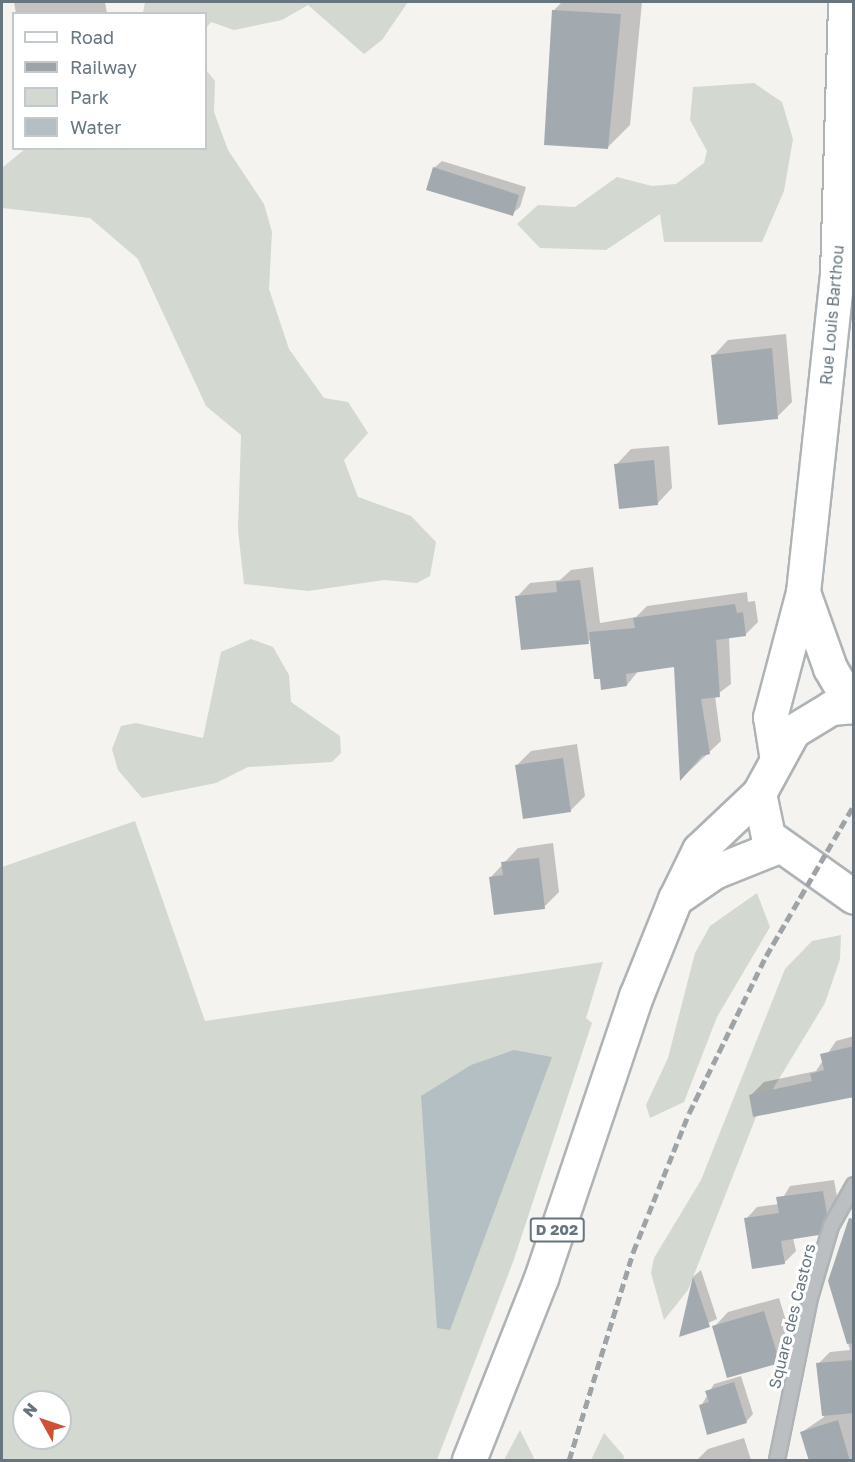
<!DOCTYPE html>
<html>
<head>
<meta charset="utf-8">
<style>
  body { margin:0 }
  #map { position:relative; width:855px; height:1462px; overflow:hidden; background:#f4f3f0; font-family:"Golos Text",sans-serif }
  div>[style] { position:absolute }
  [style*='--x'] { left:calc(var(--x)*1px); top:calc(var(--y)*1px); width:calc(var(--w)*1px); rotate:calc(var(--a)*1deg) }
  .green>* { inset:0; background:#d3d8d0 }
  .water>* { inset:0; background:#b3bfc2 }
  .shadow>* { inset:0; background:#0003 }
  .building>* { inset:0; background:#a3aaaf }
  .roads { filter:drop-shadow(2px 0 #aeb3b6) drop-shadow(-2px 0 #aeb3b6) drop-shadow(0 2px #aeb3b6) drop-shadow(0 -2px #aeb3b6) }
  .service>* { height:14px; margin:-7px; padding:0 7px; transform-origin:7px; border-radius:7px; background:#bbbfc2 }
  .secondary>* { height:33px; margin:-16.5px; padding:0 16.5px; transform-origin:16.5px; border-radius:16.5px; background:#fff }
  .primary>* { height:33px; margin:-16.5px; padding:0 16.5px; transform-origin:16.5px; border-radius:16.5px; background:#fff }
  .rail>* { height:4.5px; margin-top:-2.25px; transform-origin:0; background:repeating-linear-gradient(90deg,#9da3a7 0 9px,transparent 0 13.5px) }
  span { translate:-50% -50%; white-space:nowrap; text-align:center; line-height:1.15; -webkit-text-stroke:6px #fff; paint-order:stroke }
  .shield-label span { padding:2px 4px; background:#fff; border:2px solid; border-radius:4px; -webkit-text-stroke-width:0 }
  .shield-label { font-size:15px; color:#66757e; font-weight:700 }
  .street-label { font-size:16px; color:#66757e }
  .frame { position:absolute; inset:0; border:3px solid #66757e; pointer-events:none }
  .legend { position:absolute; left:12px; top:12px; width:195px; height:138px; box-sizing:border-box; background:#fff; border:2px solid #c2c8cb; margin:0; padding:8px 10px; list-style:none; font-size:18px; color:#66757e }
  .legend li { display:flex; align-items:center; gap:12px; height:30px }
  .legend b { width:30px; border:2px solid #c2c8cb }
  .north { position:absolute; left:12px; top:1390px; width:60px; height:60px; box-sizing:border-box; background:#fff; border:2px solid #c2c8cb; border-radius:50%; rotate:310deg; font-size:16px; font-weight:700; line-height:24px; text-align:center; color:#66757e }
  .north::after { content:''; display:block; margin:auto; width:21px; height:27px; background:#ce5136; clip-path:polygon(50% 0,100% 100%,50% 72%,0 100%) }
</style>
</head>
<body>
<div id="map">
  <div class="green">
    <i style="clip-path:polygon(145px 2px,408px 2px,382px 40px,364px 54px,308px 5px,282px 20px,234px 30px,211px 22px,206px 28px,206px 14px,143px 13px)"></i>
    <i style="clip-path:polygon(206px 70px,215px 81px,214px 112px,228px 150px,264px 204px,272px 232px,269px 289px,289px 349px,324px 398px,348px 402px,368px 433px,344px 460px,358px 497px,411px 516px,436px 542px,430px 576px,417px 583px,384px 580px,308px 591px,244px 584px,238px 530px,241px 435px,206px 406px,138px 259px,90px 218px,2px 208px,2px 168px,25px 149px,206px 148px)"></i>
    <i style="clip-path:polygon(754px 83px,782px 102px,793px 139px,784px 191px,762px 242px,664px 242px,660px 214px,606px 250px,540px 248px,517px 224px,538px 205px,575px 207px,617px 177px,652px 186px,676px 184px,704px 163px,707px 151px,690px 120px,693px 87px)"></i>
    <i style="clip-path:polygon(251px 639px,273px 647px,289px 675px,291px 702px,340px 736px,341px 753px,332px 762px,248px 767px,216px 783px,142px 798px,118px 770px,112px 749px,121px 726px,136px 723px,203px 738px,221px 652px)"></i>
    <i style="clip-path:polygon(evenodd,135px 821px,205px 1021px,603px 962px,586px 1018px,592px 1023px,513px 1262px,437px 1460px,2px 1460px,2px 867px,135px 821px,24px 1402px,60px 1402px,60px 1438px,24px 1438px,24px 1402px)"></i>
    <i style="clip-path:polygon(757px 893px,770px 927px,717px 1017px,684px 1102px,650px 1118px,646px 1105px,668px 1058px,695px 953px,710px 926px)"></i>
    <i style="clip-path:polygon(841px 935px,840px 959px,825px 1003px,756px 1117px,688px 1290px,664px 1320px,651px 1273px,654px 1258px,701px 1180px,785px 969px,812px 941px)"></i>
    <i style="clip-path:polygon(520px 1430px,535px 1460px,504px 1460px)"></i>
    <i style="clip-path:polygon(604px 1433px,624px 1456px,623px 1460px,591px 1460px)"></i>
  </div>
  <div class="water">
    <i style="clip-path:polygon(514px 1050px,552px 1057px,450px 1330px,437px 1328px,421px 1096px,471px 1065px)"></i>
  </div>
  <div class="shadow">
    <i style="clip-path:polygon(14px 2px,105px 2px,107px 14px,16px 14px)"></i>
    <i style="clip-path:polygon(562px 2px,642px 2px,630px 125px,608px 147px,554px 10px)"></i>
    <i style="clip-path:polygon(442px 161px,526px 187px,520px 207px,512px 214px,434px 168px)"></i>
    <i style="clip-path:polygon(786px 334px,792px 402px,777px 417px,713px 356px,728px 340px)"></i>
    <i style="clip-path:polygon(669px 446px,672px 488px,657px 504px,616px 465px,631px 449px)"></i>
    <i style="clip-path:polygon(593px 567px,600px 623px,636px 617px,647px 606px,747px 592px,748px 602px,755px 601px,758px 622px,745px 635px,729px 637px,731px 684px,715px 696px,721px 741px,682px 778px,675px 665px,639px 670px,627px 685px,591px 639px,588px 642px,517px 597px,530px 583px,560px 580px,571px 570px)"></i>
    <i style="clip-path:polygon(577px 744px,585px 796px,570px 811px,517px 765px,531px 751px)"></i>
    <i style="clip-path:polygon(553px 843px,559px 892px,544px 907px,491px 877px,518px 848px)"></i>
    <i style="clip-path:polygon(854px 1036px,854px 1097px,750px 1096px,764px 1082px,816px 1071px,836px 1041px)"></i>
    <i style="clip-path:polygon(834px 1180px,838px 1202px,830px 1221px,818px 1233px,793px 1238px,796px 1251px,784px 1263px,746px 1219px,757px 1207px,779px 1204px,790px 1186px)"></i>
    <i style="clip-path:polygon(854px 1230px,854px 1460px,810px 1460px,802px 1432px,824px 1417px,818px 1364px,830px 1352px,850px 1350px,830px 1281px)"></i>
    <i style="clip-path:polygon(701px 1270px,717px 1319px,681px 1335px,694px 1276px)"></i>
    <i style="clip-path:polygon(779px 1298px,794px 1347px,779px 1362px,714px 1327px,728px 1312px)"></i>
    <i style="clip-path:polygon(741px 1376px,753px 1414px,746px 1422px,701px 1406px,714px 1384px)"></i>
    <i style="clip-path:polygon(744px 1438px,751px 1460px,697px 1460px,708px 1449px)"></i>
  </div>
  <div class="building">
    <i style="clip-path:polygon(552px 10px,621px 14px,608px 149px,544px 145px)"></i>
    <i style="clip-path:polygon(433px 167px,519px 195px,513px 216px,426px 190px)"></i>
    <i style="clip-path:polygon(772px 348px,778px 419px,718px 425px,711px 355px)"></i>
    <i style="clip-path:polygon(654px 460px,658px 505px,619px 509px,614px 464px)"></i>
    <i style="clip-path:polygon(580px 580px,589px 644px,521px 650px,515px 596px,557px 592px,556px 582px)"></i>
    <i style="clip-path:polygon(735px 604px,737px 613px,743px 612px,746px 636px,716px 640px,720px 697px,701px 699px,710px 754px,702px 756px,680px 781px,674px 667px,626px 674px,627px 686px,601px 690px,600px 679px,594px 679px,589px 632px,635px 628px,633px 618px)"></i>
    <i style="clip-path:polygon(563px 758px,571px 812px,523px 819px,515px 765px)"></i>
    <i style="clip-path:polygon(539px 858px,545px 909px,494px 915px,489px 877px,503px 875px,501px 862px)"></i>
    <i style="clip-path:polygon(854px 1046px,854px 1097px,753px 1117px,749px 1095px,812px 1081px,810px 1074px,824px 1070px,820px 1054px)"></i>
    <i style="clip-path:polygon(823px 1191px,827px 1214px,819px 1235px,781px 1241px,785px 1264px,752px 1269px,744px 1218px,779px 1213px,776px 1197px)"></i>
    <i style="clip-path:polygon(849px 1218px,854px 1219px,854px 1343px,847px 1344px,828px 1281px)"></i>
    <i style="clip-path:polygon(693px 1276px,710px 1327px,679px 1337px)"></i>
    <i style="clip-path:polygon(764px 1311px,780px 1363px,727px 1378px,712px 1326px)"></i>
    <i style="clip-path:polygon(854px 1360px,854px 1413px,822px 1416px,816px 1363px)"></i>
    <i style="clip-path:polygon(734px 1382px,747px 1423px,707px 1435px,699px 1405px,709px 1402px,705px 1391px)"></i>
    <i style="clip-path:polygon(838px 1420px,850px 1461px,809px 1461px,800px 1432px)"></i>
  </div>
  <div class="roads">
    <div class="service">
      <i style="--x:777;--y:1460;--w:165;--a:-78.5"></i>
      <i style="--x:810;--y:1298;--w:75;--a:-73.7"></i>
      <i style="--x:831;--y:1226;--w:47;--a:-60.7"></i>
    </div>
    <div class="secondary">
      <i style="--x:803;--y:592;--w:81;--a:70.4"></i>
      <i style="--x:830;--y:668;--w:42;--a:59.7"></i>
      <i style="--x:854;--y:706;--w:23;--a:175"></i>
      <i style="--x:831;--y:708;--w:44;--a:148.8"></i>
      <i style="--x:793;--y:731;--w:71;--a:118.7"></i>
      <i style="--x:759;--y:793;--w:44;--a:78.2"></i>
      <i style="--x:768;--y:836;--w:105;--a:35.3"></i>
      <i style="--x:776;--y:754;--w:37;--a:-99"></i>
      <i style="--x:770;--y:717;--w:129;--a:-75.2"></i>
      <i style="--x:803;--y:592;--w:320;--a:-83.9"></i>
      <i style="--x:837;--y:274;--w:272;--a:-88.3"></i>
      <i style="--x:675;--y:899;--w:55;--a:-63.9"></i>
      <i style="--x:699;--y:850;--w:83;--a:-43.5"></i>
      <i style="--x:675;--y:899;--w:47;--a:-34.7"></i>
      <i style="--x:714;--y:872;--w:70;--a:-21.8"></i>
    </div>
    <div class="primary">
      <i style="--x:469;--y:1460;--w:196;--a:-68.4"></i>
      <i style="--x:541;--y:1278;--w:298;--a:-71.4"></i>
      <i style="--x:636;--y:996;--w:105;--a:-68.1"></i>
    </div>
  </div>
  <div class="rail">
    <i style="--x:569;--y:1460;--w:218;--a:-72.9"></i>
    <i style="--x:633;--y:1252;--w:150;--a:-68.1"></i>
    <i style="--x:689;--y:1113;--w:175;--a:-63.9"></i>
    <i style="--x:766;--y:956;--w:175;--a:-59.8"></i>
  </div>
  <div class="shield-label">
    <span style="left:557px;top:1230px">D 202</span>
  </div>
  <div class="street-label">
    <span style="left:832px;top:315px;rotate:-85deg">Rue Louis Barthou</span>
    <span style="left:792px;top:1316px;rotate:-76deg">Square des Castors</span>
  </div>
  <div class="frame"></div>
  <ul class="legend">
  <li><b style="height:8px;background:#fff"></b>Road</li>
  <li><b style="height:8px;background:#9da3a7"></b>Railway</li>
  <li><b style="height:16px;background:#d3d8d0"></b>Park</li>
  <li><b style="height:16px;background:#b3bfc2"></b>Water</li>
  </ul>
  <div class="north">N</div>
</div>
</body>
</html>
